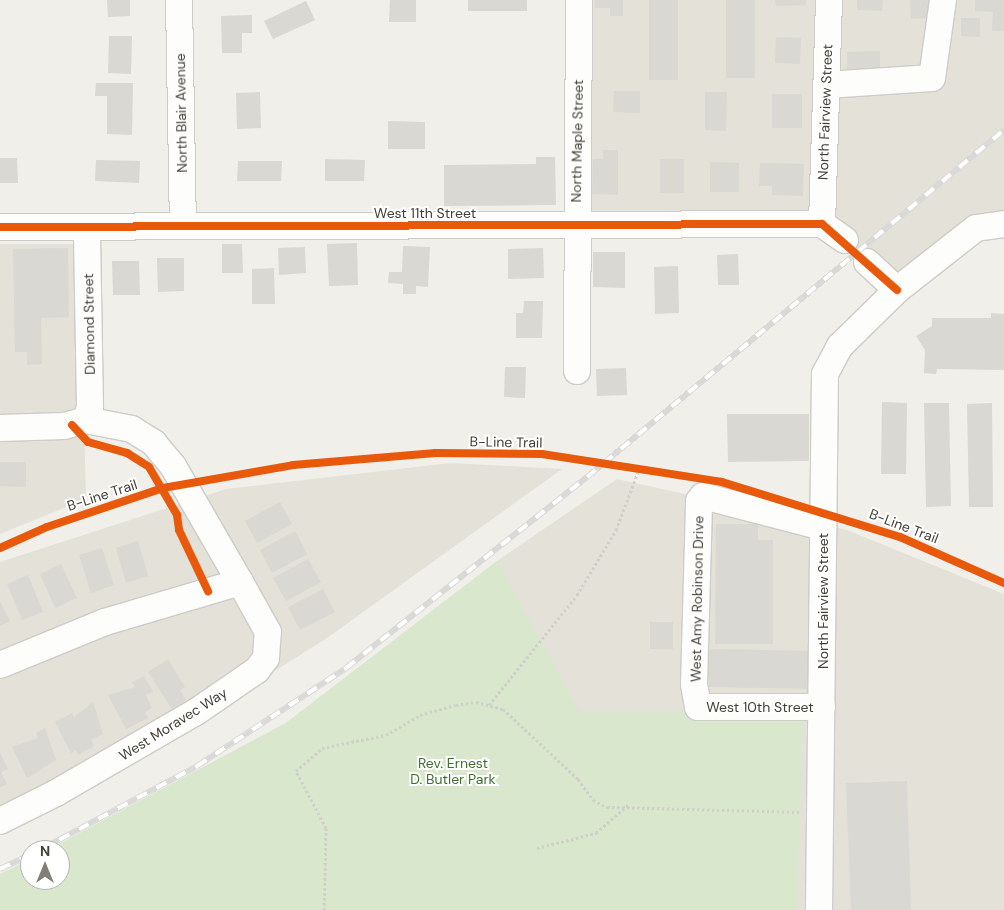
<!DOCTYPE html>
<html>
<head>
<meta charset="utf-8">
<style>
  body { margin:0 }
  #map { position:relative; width:1004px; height:910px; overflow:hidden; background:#f0efea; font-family:"DM Sans",sans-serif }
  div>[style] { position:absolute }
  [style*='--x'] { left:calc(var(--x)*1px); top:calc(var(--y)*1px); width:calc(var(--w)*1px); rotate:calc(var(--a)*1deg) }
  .residential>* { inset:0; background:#e3e1d8 }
  .green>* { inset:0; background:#d9e8cd }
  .building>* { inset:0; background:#d9d8d2 }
  .path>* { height:3px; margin-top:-1.5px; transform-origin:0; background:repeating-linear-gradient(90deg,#d0cfca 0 2.5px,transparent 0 5px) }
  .roads { filter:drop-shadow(1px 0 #cdccc8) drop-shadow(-1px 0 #cdccc8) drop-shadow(0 1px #cdccc8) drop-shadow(0 -1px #cdccc8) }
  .minor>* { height:26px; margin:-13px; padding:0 13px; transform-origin:13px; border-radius:13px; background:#fdfdfc }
  .rail>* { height:5.5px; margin-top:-2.75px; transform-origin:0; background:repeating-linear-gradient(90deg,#fff 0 11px,#d9d9d8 0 22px); box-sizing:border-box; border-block:1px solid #d9d9d8 }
  .cycleway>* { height:8px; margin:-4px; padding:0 4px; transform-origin:4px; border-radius:4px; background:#e8590c }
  span { translate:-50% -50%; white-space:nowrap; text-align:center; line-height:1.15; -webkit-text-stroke:4px #fff; paint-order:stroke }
  .street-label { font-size:14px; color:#444137 }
  .park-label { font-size:14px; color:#3f7031 }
  .north { position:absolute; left:20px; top:840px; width:50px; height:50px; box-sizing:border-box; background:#fff; border:1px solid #b4b3af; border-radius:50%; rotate:0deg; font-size:14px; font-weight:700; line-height:20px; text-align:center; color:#444137 }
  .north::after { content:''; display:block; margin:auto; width:18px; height:22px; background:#807e76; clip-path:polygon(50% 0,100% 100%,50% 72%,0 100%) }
</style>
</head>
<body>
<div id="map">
  <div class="residential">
    <i style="clip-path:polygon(578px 0,1004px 0,1004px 226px,898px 285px,826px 227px,575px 222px)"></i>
    <i style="clip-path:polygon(0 244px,79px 244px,86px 499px,0 534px)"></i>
    <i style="clip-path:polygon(451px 463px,562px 469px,327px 638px,129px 763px,0 823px,0 562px,226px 489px)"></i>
    <i style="clip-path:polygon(617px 479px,847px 530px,1004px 594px,1004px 910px,0 910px,0 874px,30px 860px,30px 880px,60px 880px,60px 850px,48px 850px,286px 723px,497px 561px)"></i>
  </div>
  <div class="green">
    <i style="clip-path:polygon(497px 561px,579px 711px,803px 713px,797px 910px,0 910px,0 874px,30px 860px,30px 880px,60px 880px,60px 850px,48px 850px,286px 723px)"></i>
  </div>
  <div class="building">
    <i style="clip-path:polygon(107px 0,130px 0,130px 16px,108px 17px)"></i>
    <i style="clip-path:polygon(390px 0,416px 0,416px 22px,389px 22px)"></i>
    <i style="clip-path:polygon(468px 0,527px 0,527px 11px,468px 11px)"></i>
    <i style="clip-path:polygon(595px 0,623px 0,623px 16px,610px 16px,610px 8px,595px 8px)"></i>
    <i style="clip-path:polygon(649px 0,678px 0,678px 80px,649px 80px)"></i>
    <i style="clip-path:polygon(726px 0,755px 0,755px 78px,726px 78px)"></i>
    <i style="clip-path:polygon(775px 0,806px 0,806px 5px,776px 6px)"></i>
    <i style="clip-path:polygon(857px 0,883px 0,882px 11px,857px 10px)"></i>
    <i style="clip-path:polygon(910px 0,933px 0,934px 18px,911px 19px)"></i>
    <i style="clip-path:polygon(975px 0,1004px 0,1004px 31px,992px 31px,993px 12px,975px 11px)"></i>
    <i style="clip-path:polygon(306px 1px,315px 20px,273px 39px,264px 21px)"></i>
    <i style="clip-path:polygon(252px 15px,252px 33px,242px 33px,242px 53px,222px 53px,221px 16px)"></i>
    <i style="clip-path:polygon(961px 18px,980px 18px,980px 37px,961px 36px)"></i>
    <i style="clip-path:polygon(109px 36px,132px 36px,131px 74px,108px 73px)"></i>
    <i style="clip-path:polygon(776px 37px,801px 38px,800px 64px,775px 63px)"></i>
    <i style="clip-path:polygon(880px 51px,880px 80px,847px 81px,847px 52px)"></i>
    <i style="clip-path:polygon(96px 83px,133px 83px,132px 135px,107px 134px,107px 96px,95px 96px)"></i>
    <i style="clip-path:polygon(614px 91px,640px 91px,640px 113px,613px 112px)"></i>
    <i style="clip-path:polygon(260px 92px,261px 128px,237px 129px,236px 93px)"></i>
    <i style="clip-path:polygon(705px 92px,727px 92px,726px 131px,705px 130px)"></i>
    <i style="clip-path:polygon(772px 94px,802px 94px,802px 128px,772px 128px)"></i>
    <i style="clip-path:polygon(388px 121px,425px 122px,425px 149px,388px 149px)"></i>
    <i style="clip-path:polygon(603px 150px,618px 150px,618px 195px,592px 194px,593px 159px,603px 159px)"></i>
    <i style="clip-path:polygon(536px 157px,555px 157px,556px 205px,444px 206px,444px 165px,536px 164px)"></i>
    <i style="clip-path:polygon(0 158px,17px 158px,18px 183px,0 183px)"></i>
    <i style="clip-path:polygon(325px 159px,365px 160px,364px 181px,325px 181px)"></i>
    <i style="clip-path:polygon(660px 159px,684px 159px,684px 193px,660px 193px)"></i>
    <i style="clip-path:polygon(96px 160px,140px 161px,139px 183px,95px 181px)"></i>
    <i style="clip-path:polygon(238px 161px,282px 161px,281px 181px,237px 181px)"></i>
    <i style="clip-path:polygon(710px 162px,739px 163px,739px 192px,710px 192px)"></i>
    <i style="clip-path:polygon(760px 163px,804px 164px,803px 196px,772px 195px,772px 186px,759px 186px)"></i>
    <i style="clip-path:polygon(357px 243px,358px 285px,329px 286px,327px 244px)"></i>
    <i style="clip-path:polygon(222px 244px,242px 244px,243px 273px,222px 273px)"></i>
    <i style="clip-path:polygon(403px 246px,430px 247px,428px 287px,416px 286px,416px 294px,403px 294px,403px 284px,388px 283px,389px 272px,402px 272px)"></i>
    <i style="clip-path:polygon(305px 247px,306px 273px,279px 275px,278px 248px)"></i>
    <i style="clip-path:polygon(68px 248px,69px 317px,41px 318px,42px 364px,27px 365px,27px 352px,15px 352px,13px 249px)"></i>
    <i style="clip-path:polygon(543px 248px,544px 278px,508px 279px,508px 249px)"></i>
    <i style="clip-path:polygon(593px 252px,625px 252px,625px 288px,593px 287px)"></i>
    <i style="clip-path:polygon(738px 254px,739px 285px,718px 285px,717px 255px)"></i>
    <i style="clip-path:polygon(157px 258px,184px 258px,184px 291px,158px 292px)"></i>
    <i style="clip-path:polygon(112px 261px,139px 261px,140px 295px,113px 295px)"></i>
    <i style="clip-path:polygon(678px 266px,679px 313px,655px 314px,654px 267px)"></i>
    <i style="clip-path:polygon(274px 268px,275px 304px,252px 304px,252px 269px)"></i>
    <i style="clip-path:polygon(524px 301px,543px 301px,542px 338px,516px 338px,516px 313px,523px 313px)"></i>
    <i style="clip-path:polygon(991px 313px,1004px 314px,1004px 370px,937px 369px,936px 374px,924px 373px,925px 350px,916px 336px,932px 326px,932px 318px,991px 318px)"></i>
    <i style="clip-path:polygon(505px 367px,526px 367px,525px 398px,504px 397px)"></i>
    <i style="clip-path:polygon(626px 368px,627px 395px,597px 396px,596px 369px)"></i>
    <i style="clip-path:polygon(882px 402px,907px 403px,906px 474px,881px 474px)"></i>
    <i style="clip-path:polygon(924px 403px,949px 403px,951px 506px,926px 507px)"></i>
    <i style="clip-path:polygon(992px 403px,993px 507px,969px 507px,967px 404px)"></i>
    <i style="clip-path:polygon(727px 414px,809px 414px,809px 461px,728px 462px)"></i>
    <i style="clip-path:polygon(0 462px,26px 462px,26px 487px,0 486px)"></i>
    <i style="clip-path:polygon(280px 502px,292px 524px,257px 543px,245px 521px)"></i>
    <i style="clip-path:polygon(716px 524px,758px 524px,758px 540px,773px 540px,773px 644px,715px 644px)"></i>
    <i style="clip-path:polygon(295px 531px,307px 554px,272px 573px,260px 550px)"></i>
    <i style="clip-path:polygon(138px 541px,148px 576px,126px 583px,116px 548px)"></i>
    <i style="clip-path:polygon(102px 548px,114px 585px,91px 593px,79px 555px)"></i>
    <i style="clip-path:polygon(308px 559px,321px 582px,286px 601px,273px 578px)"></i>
    <i style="clip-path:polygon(61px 564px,77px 598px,55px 608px,40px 574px)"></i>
    <i style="clip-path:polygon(28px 575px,43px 612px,22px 620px,7px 584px)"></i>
    <i style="clip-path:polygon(323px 589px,335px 612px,300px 630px,288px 607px)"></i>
    <i style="clip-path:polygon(0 602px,10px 621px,0 626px)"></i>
    <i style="clip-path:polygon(650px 622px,673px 622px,673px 649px,650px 649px)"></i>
    <i style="clip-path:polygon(709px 649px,809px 651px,808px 689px,709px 687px)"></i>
    <i style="clip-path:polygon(168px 659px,185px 687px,180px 690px,186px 700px,172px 709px,148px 672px)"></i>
    <i style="clip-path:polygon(144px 676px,153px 692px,146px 695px,152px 708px,145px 712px,148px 718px,126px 729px,108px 695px,135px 687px,132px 682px)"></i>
    <i style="clip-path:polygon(93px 702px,103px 734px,91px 740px,94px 746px,78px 755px,76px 750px,71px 753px,55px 722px,72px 713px,74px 717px)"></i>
    <i style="clip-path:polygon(45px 728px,56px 760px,27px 778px,12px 747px,38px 738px,36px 733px)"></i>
    <i style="clip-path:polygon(0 753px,8px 769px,1px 772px,7px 784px,0 787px)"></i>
    <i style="clip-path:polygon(907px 781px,911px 910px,851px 910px,846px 783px)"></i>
  </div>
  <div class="path">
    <i style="--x:489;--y:705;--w:141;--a:-51.3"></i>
    <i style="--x:577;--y:595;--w:76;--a:-59"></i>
    <i style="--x:616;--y:530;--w:65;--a:-69.3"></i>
    <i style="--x:537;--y:848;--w:61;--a:-14.3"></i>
    <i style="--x:596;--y:833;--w:43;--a:-41.2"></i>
    <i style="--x:324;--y:910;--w:82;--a:-88.6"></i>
    <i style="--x:326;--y:828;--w:64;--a:-117.8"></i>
    <i style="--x:296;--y:771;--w:35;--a:-41"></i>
    <i style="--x:322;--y:748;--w:65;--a:-11.5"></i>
    <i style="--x:386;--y:735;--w:39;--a:-30"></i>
    <i style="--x:420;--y:715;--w:37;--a:-16"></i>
    <i style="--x:456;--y:705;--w:20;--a:-9"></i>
    <i style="--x:476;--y:702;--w:28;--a:15"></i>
    <i style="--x:503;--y:709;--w:103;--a:43"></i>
    <i style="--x:578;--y:779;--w:26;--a:54"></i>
    <i style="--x:593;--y:800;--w:16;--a:27"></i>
    <i style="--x:607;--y:807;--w:193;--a:1.5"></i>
  </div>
  <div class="roads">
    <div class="minor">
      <i style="--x:179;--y:0;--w:226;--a:89"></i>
      <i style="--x:826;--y:85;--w:106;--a:-3.8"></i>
      <i style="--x:932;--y:78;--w:79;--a:-82"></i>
      <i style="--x:822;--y:224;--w:224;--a:-88.2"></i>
      <i style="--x:0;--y:227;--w:822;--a:-0.21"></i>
      <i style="--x:822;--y:224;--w:28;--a:35"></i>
      <i style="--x:867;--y:262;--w:41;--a:43"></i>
      <i style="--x:577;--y:371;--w:371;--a:-89.7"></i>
      <i style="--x:86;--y:420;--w:14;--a:-73"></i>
      <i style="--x:90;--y:407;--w:180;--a:-91"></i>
      <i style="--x:0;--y:428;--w:64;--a:-1.8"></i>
      <i style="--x:64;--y:426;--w:23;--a:-15"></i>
      <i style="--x:0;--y:665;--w:113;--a:-22.3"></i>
      <i style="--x:105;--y:622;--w:141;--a:-16.5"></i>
      <i style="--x:240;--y:582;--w:134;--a:-120"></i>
      <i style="--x:173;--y:466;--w:30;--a:-130"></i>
      <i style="--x:154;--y:443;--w:26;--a:-148"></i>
      <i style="--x:132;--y:429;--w:47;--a:-168.9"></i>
      <i style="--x:822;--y:707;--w:124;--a:180"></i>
      <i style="--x:698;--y:707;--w:23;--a:-100"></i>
      <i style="--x:694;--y:684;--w:183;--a:-88.4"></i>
      <i style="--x:699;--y:501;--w:6;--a:-51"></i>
      <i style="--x:703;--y:496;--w:124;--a:14.5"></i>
      <i style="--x:0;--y:821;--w:63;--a:-26.6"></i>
      <i style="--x:56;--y:793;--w:162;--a:-30.1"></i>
      <i style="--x:196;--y:712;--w:74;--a:-34.5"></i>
      <i style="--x:257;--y:670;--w:15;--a:-53"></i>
      <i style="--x:266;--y:658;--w:26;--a:-86"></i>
      <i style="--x:268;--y:632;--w:57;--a:-119.2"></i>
      <i style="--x:819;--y:910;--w:536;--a:-89.36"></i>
      <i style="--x:825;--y:374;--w:32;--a:-62"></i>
      <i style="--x:840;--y:346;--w:80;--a:-44.5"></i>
      <i style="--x:897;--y:290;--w:100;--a:-38.1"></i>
      <i style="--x:976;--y:228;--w:28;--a:-8"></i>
    </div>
  </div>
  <div class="rail">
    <i style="--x:40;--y:850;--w:178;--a:-28.1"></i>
    <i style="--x:197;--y:766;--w:178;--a:-33.3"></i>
    <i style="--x:346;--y:668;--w:308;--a:-38.4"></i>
    <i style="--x:587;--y:477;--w:542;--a:-39.77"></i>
    <i style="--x:0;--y:869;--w:33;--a:-25"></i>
  </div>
  <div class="cycleway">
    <i style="--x:0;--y:227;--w:822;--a:-0.21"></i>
    <i style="--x:822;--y:224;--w:100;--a:41.3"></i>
    <i style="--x:72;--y:425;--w:23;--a:47"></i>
    <i style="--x:88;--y:442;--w:41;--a:15.8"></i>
    <i style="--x:127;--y:453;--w:26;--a:32"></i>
    <i style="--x:149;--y:467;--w:56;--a:59.7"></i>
    <i style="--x:177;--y:515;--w:15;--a:82"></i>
    <i style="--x:179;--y:530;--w:68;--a:64.6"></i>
    <i style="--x:0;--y:548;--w:51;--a:-24.1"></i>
    <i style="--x:47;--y:527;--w:122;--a:-18.6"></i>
    <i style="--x:163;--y:488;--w:132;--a:-10"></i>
    <i style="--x:293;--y:465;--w:143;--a:-4.8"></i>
    <i style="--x:435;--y:453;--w:107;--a:0.5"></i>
    <i style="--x:542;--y:454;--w:182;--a:8.8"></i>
    <i style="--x:722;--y:482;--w:186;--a:17.2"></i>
    <i style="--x:900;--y:537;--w:114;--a:23.9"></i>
  </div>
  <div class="street-label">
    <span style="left:825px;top:112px;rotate:-88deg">North Fairview Street</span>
    <span style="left:181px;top:113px;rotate:-91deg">North Blair Avenue</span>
    <span style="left:577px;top:141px;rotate:-89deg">North Maple Street</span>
    <span style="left:425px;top:213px">West 11th Street</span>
    <span style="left:89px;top:324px;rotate:-91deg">Diamond Street</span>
    <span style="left:506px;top:442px;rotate:1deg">B-Line Trail</span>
    <span style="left:102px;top:495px;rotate:-18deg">B-Line Trail</span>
    <span style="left:904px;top:526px;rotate:21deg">B-Line Trail</span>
    <span style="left:697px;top:599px;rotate:-89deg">West Amy Robinson Drive</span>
    <span style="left:823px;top:601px;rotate:-90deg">North Fairview Street</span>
    <span style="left:760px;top:707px">West 10th Street</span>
    <span style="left:173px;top:724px;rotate:-32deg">West Moravec Way</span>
  </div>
  <div class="park-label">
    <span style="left:453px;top:771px">Rev. Ernest<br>D. Butler Park</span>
  </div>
  <div class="north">N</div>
</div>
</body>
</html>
